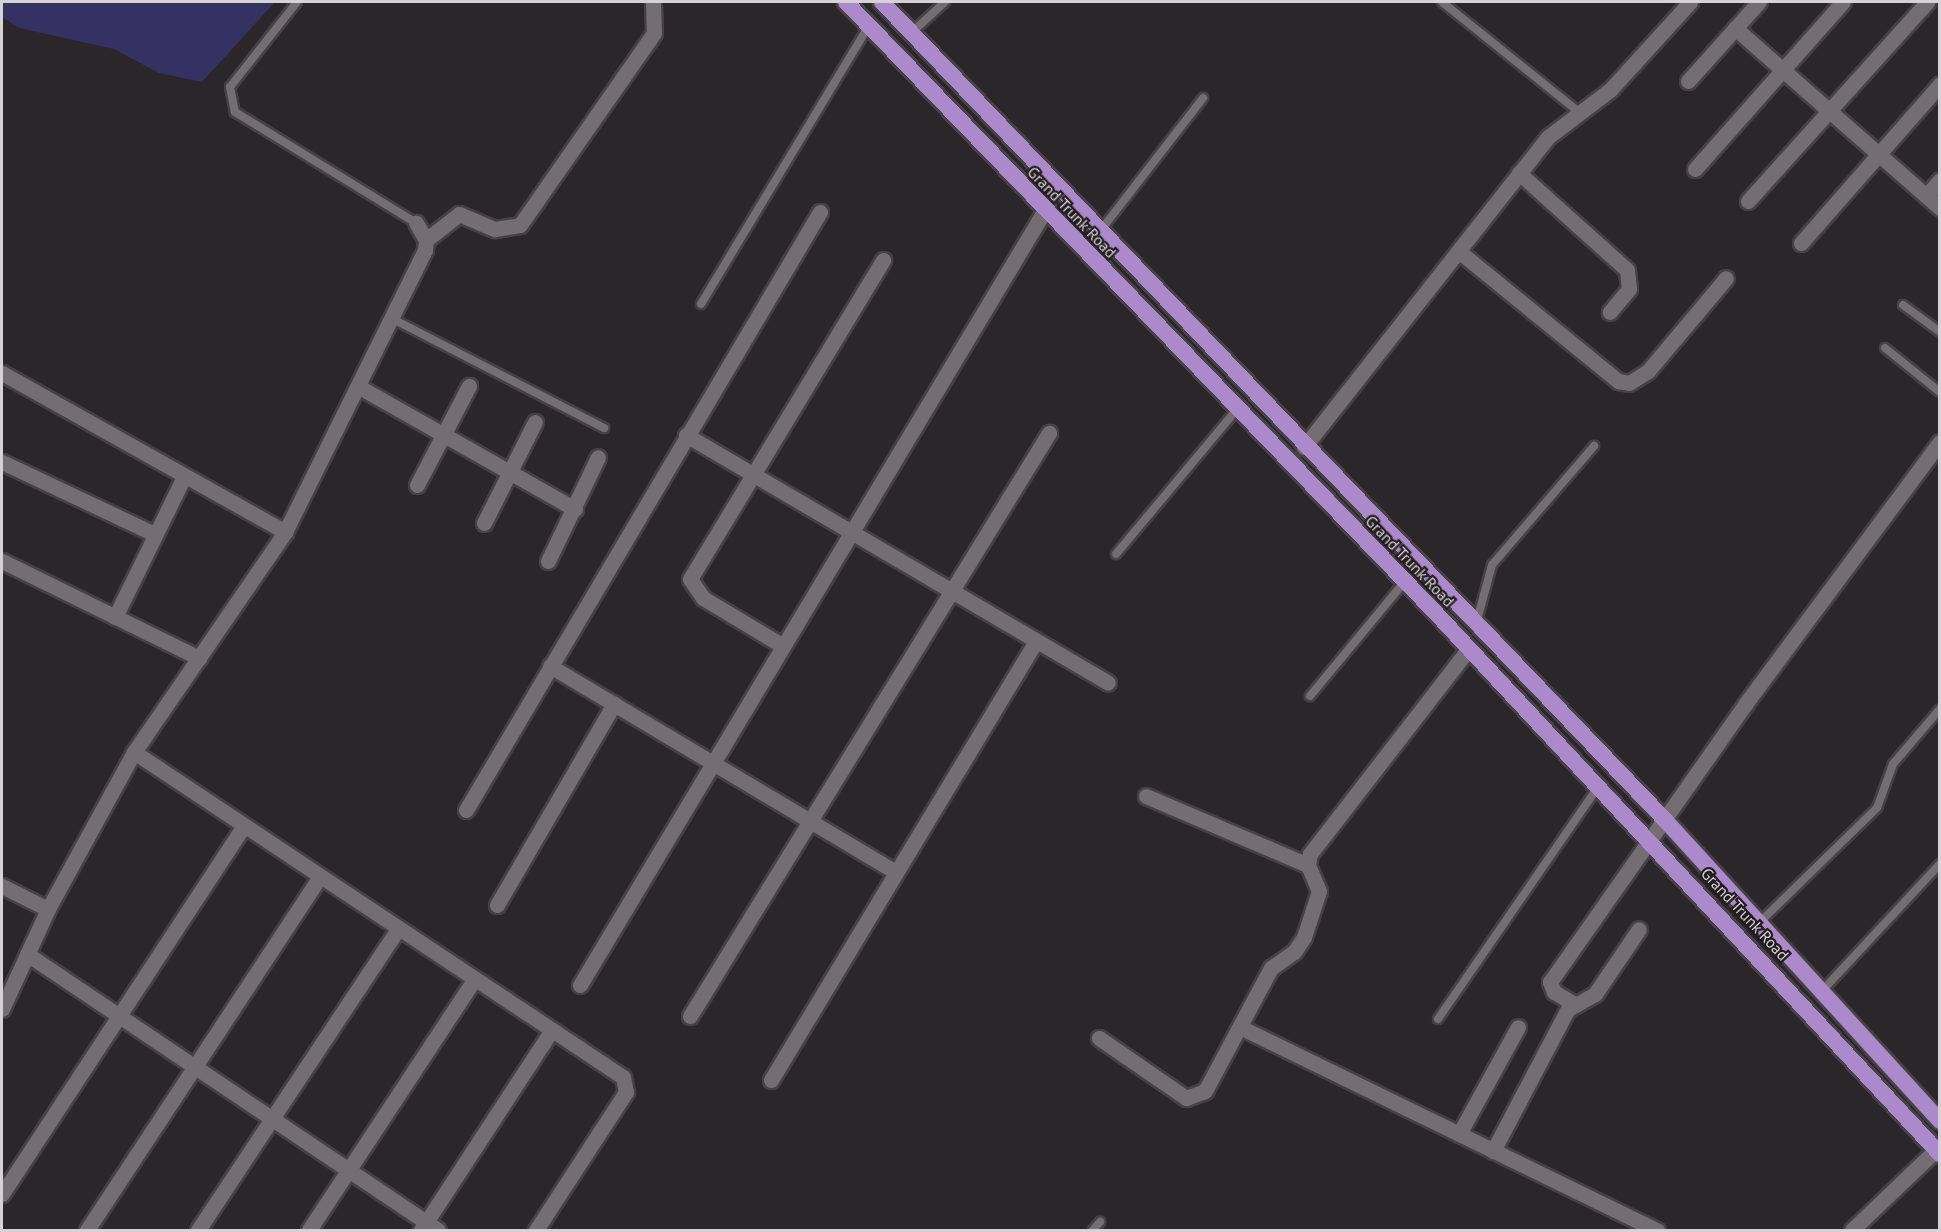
<!DOCTYPE html>
<html>
<head>
<meta charset="utf-8">
<style>
  body { margin:0 }
  #map { position:relative; width:1941px; height:1232px; overflow:hidden; background:#2b262a; font-family:"PT Sans",sans-serif }
  div>[style] { position:absolute }
  [style*='--x'] { left:calc(var(--x)*1px); top:calc(var(--y)*1px); width:calc(var(--w)*1px); rotate:calc(var(--a)*1deg) }
  .water>* { inset:0; background:#353263 }
  .roads { filter:drop-shadow(2px 0 #464145) drop-shadow(-2px 0 #464145) drop-shadow(0 2px #464145) drop-shadow(0 -2px #464145) }
  .service>* { height:8px; margin:-4px; padding:0 4px; transform-origin:4px; border-radius:4px; background:#746d72 }
  .minor>* { height:15px; margin:-7.5px; padding:0 7.5px; transform-origin:7.5px; border-radius:7.5px; background:#746d72 }
  .trunk>* { height:16px; margin:-8px; padding:0 8px; transform-origin:8px; border-radius:8px; background:#ac89ca }
  span { translate:-50% -50%; white-space:nowrap; text-align:center; line-height:1.15; -webkit-text-stroke:4.5px #221c21; paint-order:stroke }
  .street-label { font-size:16px; color:#d5d1d4 }
  .frame { position:absolute; inset:0; border:3px solid #d5d1d4; pointer-events:none }
</style>
</head>
<body>
<div id="map">
  <div class="water">
    <i style="clip-path:polygon(2px 2px,275px 2px,202px 82px,159px 73px,114px 49px,19px 28px,2px 17px)"></i>
  </div>
  <div class="roads">
    <div class="service">
      <i style="--x:297;--y:2;--w:108;--a:128.2"></i>
      <i style="--x:230;--y:87;--w:25;--a:79"></i>
      <i style="--x:235;--y:112;--w:212;--a:31.5"></i>
      <i style="--x:1442;--y:2;--w:177;--a:38.8"></i>
      <i style="--x:911;--y:33;--w:46;--a:-42.4"></i>
      <i style="--x:1101;--y:230;--w:167;--a:-52.3"></i>
      <i style="--x:701;--y:304;--w:326;--a:-58.9"></i>
      <i style="--x:1903;--y:305;--w:46;--a:36.1"></i>
      <i style="--x:391;--y:318;--w:240;--a:27.3"></i>
      <i style="--x:1885;--y:348;--w:70;--a:38.7"></i>
      <i style="--x:1116;--y:554;--w:190;--a:-50.1"></i>
      <i style="--x:1476;--y:624;--w:61;--a:-74.8"></i>
      <i style="--x:1492;--y:565;--w:157;--a:-49.4"></i>
      <i style="--x:1310;--y:696;--w:149;--a:-50.4"></i>
      <i style="--x:1759;--y:923;--w:165;--a:-44.3"></i>
      <i style="--x:1877;--y:808;--w:47;--a:-70"></i>
      <i style="--x:1893;--y:764;--w:72;--a:-49.5"></i>
      <i style="--x:1821;--y:992;--w:175;--a:-47.1"></i>
      <i style="--x:1438;--y:1019;--w:283;--a:-55.4"></i>
      <i style="--x:1093;--y:1230;--w:11;--a:-49"></i>
    </div>
    <div class="minor">
      <i style="--x:1735;--y:28;--w:273;--a:41.3"></i>
      <i style="--x:1688;--y:81;--w:106;--a:-48.1"></i>
      <i style="--x:1695;--y:169;--w:223;--a:-48.5"></i>
      <i style="--x:1519;--y:173;--w:145;--a:41.9"></i>
      <i style="--x:1627;--y:270;--w:19;--a:84"></i>
      <i style="--x:1629;--y:289;--w:30;--a:130"></i>
      <i style="--x:1926;--y:196;--w:21;--a:-49"></i>
      <i style="--x:1748;--y:201;--w:268;--a:-48"></i>
      <i style="--x:426;--y:240;--w:42;--a:-38.2"></i>
      <i style="--x:459;--y:214;--w:39;--a:23"></i>
      <i style="--x:495;--y:229;--w:25;--a:-9"></i>
      <i style="--x:520;--y:225;--w:234;--a:-55.1"></i>
      <i style="--x:654;--y:33;--w:31;--a:-92"></i>
      <i style="--x:1801;--y:243;--w:211;--a:-48.8"></i>
      <i style="--x:1461;--y:253;--w:203;--a:39.2"></i>
      <i style="--x:1618;--y:381;--w:11;--a:10"></i>
      <i style="--x:1629;--y:383;--w:22;--a:-32"></i>
      <i style="--x:1648;--y:371;--w:121;--a:-50"></i>
      <i style="--x:2;--y:373;--w:325;--a:29.3"></i>
      <i style="--x:361;--y:388;--w:246;--a:29.5"></i>
      <i style="--x:686;--y:435;--w:489;--a:30.4"></i>
      <i style="--x:1304;--y:447;--w:395;--a:-51.8"></i>
      <i style="--x:1548;--y:137;--w:78;--a:-37.2"></i>
      <i style="--x:1610;--y:90;--w:119;--a:-47.7"></i>
      <i style="--x:2;--y:462;--w:168;--a:25.3"></i>
      <i style="--x:417;--y:485;--w:112;--a:-62.3"></i>
      <i style="--x:484;--y:523;--w:113;--a:-63.2"></i>
      <i style="--x:2;--y:561;--w:220;--a:26.2"></i>
      <i style="--x:548;--y:561;--w:115;--a:-64.3"></i>
      <i style="--x:115;--y:617;--w:156;--a:-63.8"></i>
      <i style="--x:783;--y:646;--w:93;--a:-149"></i>
      <i style="--x:703;--y:598;--w:23;--a:-124"></i>
      <i style="--x:690;--y:579;--w:373;--a:-58.8"></i>
      <i style="--x:550;--y:666;--w:400;--a:30.8"></i>
      <i style="--x:134;--y:752;--w:587;--a:33.61"></i>
      <i style="--x:623;--y:1077;--w:15;--a:79"></i>
      <i style="--x:626;--y:1092;--w:165;--a:123.1"></i>
      <i style="--x:1146;--y:796;--w:176;--a:23.1"></i>
      <i style="--x:466;--y:810;--w:695;--a:-59.38"></i>
      <i style="--x:2;--y:886;--w:51;--a:26.6"></i>
      <i style="--x:497;--y:905;--w:233;--a:-59.8"></i>
      <i style="--x:27;--y:954;--w:495;--a:33.9"></i>
      <i style="--x:580;--y:985;--w:904;--a:-59.04"></i>
      <i style="--x:1576;--y:1005;--w:26;--a:-149"></i>
      <i style="--x:1554;--y:992;--w:11;--a:-112"></i>
      <i style="--x:1550;--y:982;--w:341;--a:-54.9"></i>
      <i style="--x:1746;--y:703;--w:325;--a:-53.4"></i>
      <i style="--x:2;--y:1009;--w:110;--a:-65.3"></i>
      <i style="--x:48;--y:909;--w:179;--a:-61.3"></i>
      <i style="--x:134;--y:752;--w:267;--a:-55.5"></i>
      <i style="--x:285;--y:532;--w:315;--a:-63.6"></i>
      <i style="--x:425;--y:250;--w:10;--a:-84"></i>
      <i style="--x:426;--y:240;--w:20;--a:-120"></i>
      <i style="--x:690;--y:1016;--w:685;--a:-58.38"></i>
      <i style="--x:1242;--y:1028;--w:462;--a:26"></i>
      <i style="--x:1099;--y:1038;--w:106;--a:34.6"></i>
      <i style="--x:1186;--y:1098;--w:20;--a:-20"></i>
      <i style="--x:1205;--y:1091;--w:140;--a:-61.8"></i>
      <i style="--x:1271;--y:968;--w:28;--a:-35"></i>
      <i style="--x:1294;--y:952;--w:18;--a:-56"></i>
      <i style="--x:1304;--y:937;--w:48;--a:-71.9"></i>
      <i style="--x:1319;--y:891;--w:28;--a:-113"></i>
      <i style="--x:1308;--y:865;--w:11;--a:-80"></i>
      <i style="--x:1310;--y:854;--w:260;--a:-52.3"></i>
      <i style="--x:771;--y:1080;--w:513;--a:-58.88"></i>
      <i style="--x:1459;--y:1134;--w:122;--a:-61.1"></i>
      <i style="--x:1493;--y:1151;--w:161;--a:-62.2"></i>
      <i style="--x:1568;--y:1009;--w:31;--a:-29"></i>
      <i style="--x:1595;--y:994;--w:78;--a:-55.9"></i>
      <i style="--x:2;--y:1194;--w:439;--a:-56.7"></i>
      <i style="--x:87;--y:1230;--w:422;--a:-56.6"></i>
      <i style="--x:198;--y:1230;--w:360;--a:-56.4"></i>
      <i style="--x:309;--y:1230;--w:300;--a:-56.6"></i>
      <i style="--x:421;--y:1230;--w:239;--a:-56.8"></i>
      <i style="--x:1852;--y:1230;--w:122;--a:-43.7"></i>
    </div>
    <div class="trunk">
      <i style="--x:846;--y:2;--w:845;--a:46.01"></i>
      <i style="--x:1433;--y:610;--w:744;--a:47.02"></i>
      <i style="--x:882;--y:2;--w:1134;--a:46.25"></i>
      <i style="--x:1666;--y:821;--w:406;--a:47.6"></i>
    </div>
  </div>
  <div class="street-label">
    <span style="left:1072px;top:212px;rotate:46deg">Grand Trunk Road</span>
    <span style="left:1410px;top:561px;rotate:46deg">Grand Trunk Road</span>
    <span style="left:1745px;top:914px;rotate:47deg">Grand Trunk Road</span>
  </div>
  <div class="frame"></div>
</div>
</body>
</html>
